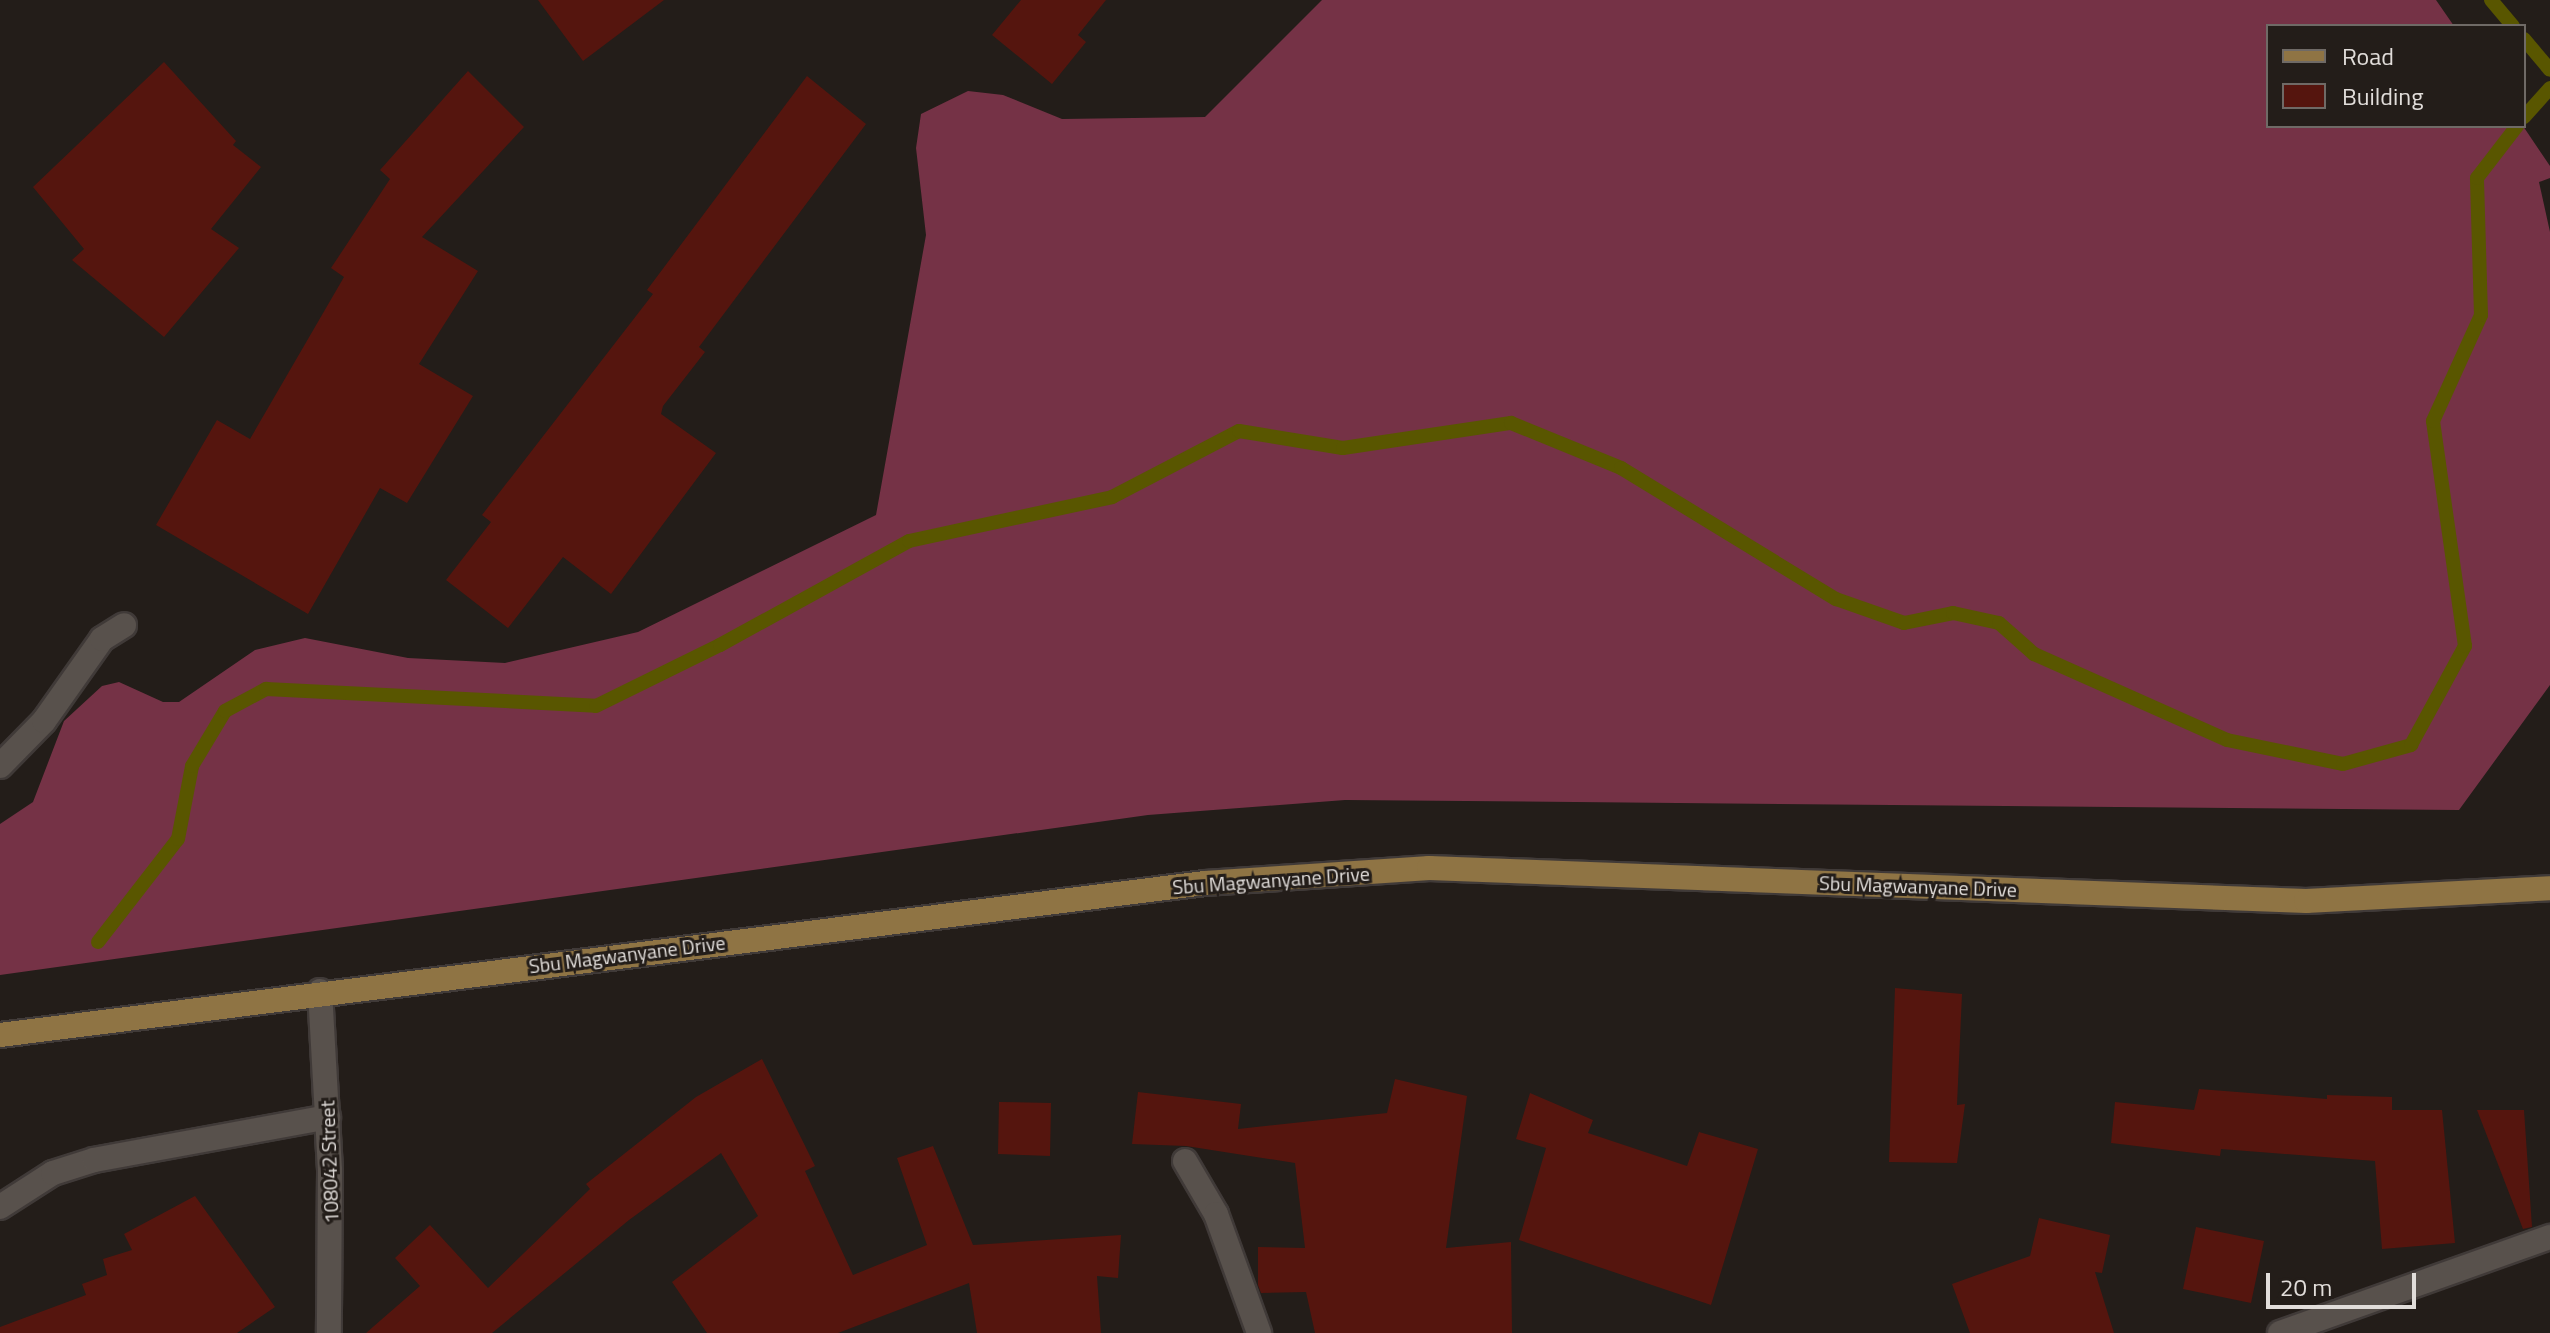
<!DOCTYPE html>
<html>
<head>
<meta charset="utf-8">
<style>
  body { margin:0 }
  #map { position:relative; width:2550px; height:1333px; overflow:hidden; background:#231d19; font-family:"Titillium Web",sans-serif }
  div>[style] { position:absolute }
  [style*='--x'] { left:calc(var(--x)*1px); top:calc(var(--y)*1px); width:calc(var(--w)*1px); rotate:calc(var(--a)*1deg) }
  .forest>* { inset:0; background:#753246 }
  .stream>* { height:14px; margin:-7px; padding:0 7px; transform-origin:7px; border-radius:7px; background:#595600 }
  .building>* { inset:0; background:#55150e }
  .roads { filter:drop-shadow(2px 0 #403a38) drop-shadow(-2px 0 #403a38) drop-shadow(0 2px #403a38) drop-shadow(0 -2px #403a38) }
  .minor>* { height:24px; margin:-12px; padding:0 12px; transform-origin:12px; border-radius:12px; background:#58514c }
  .major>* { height:24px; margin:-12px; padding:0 12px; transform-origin:12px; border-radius:12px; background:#8f7444 }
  span { translate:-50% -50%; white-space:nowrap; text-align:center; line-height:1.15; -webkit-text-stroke:6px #231d19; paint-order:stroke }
  .street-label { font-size:20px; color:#e1ddda }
  .legend { position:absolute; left:2266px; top:24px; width:260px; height:104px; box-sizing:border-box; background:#231d19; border:2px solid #6f6a66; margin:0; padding:10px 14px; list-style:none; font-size:24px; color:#e1ddda }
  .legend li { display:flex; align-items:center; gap:16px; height:40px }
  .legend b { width:40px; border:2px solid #6f6a66 }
  .scale { position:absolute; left:2266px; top:1273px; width:150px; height:36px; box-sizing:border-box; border:4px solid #e1ddda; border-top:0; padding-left:10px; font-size:24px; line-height:28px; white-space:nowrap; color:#e1ddda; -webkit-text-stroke:6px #231d19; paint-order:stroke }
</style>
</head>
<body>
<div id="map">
  <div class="forest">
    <i style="clip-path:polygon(1322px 0,2436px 0,2454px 26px,2268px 26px,2268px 126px,2523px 126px,2550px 166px,2550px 178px,2539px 182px,2550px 232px,2550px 685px,2459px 810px,1345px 800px,1148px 815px,0 975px,0 824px,33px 802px,64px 721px,102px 686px,119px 682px,163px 702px,179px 702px,255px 650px,305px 638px,408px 658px,505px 663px,638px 632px,876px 515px,926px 235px,916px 148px,921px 114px,968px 91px,1003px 95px,1062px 119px,1205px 117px)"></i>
  </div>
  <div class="stream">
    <i style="--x:2491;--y:0;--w:34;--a:50"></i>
    <i style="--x:2524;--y:39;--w:40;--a:50"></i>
    <i style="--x:2524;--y:117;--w:39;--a:-48"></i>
    <i style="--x:98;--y:942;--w:130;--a:-52.2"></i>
    <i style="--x:178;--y:839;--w:74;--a:-79.1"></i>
    <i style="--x:192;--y:766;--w:64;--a:-59"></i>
    <i style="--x:225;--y:711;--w:47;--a:-28.2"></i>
    <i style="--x:266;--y:689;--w:330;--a:2.9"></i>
    <i style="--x:596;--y:706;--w:138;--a:-26.2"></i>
    <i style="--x:720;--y:645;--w:216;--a:-28.8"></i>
    <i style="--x:909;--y:541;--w:208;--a:-12.2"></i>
    <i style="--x:1112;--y:497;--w:143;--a:-27.5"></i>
    <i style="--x:1239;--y:431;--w:105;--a:9.3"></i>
    <i style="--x:1343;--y:448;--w:170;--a:-8.5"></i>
    <i style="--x:1511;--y:423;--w:119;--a:22.2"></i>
    <i style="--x:1621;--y:468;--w:252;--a:31.4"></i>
    <i style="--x:1836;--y:599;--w:72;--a:19.4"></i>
    <i style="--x:1904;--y:623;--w:50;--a:-11.5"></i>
    <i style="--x:1953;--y:613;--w:47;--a:12.3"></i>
    <i style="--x:1999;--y:623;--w:47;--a:41.5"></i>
    <i style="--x:2034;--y:654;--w:211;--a:24"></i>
    <i style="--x:2227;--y:740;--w:118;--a:11.7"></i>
    <i style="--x:2343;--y:764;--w:71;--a:-15.6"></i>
    <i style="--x:2411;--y:745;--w:113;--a:-61.4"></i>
    <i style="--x:2465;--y:646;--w:227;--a:-98.1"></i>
    <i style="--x:2433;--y:421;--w:116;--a:-65.6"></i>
    <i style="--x:2481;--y:315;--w:137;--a:-91.7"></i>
    <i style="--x:2477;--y:178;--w:66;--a:-52.4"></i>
  </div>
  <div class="building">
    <i style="clip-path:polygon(538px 0,664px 0,583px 61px)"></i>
    <i style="clip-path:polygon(1021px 0,1106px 0,1078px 35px,1086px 42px,1052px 84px,992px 35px)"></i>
    <i style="clip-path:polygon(164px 62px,236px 141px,233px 145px,261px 167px,211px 229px,239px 248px,164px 337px,72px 260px,84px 249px,33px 187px)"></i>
    <i style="clip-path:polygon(468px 71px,524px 127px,422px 237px,478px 271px,419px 364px,473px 396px,407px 503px,380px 488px,308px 614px,156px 525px,217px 420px,250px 439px,344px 277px,331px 268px,390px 179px,380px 170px)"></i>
    <i style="clip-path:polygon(807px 76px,866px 124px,699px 347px,705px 352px,663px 406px,661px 414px,716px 453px,611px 594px,563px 557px,508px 628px,446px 580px,491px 522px,482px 515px,653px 294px,647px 290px)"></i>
    <i style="clip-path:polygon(1895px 988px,1962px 994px,1957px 1105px,1965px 1104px,1957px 1163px,1889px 1162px)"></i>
    <i style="clip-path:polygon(762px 1059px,815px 1166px,805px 1171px,853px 1275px,927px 1245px,897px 1158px,933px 1146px,973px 1245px,1121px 1235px,1118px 1278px,1097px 1276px,1101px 1333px,977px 1333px,969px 1283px,838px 1333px,707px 1333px,672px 1282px,758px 1216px,721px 1153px,629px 1220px,492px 1333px,366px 1333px,420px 1286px,395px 1258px,430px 1225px,488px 1288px,590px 1189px,586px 1184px,696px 1097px)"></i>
    <i style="clip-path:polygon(1395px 1079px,1467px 1096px,1446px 1248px,1511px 1242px,1512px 1333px,1315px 1333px,1306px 1292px,1261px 1293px,1258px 1285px,1258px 1247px,1305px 1248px,1295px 1163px,1186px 1146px,1132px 1144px,1138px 1092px,1241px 1104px,1238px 1129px,1387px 1113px)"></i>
    <i style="clip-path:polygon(2199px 1089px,2327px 1099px,2327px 1095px,2392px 1097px,2392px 1110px,2442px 1110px,2455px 1243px,2382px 1249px,2375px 1161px,2221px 1149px,2220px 1156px,2111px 1143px,2115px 1102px,2194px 1110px)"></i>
    <i style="clip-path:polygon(1530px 1093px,1593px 1120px,1588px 1133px,1687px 1166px,1699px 1132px,1758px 1149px,1711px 1305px,1519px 1240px,1546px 1148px,1516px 1139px)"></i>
    <i style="clip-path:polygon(999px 1102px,1051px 1103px,1050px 1156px,998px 1154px)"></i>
    <i style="clip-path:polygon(2477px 1110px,2524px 1110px,2532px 1227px,2523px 1229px)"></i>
    <i style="clip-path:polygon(195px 1196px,275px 1307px,237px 1333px,0 1333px,0 1327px,86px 1295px,82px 1284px,107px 1275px,103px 1259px,132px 1250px,124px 1234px)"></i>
    <i style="clip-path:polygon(2039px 1218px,2110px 1235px,2102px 1273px,2095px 1272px,2114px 1333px,1970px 1333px,1952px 1284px,2030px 1256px)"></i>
    <i style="clip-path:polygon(2196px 1227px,2264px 1241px,2251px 1303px,2183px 1289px)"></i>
  </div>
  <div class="roads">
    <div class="minor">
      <i style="--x:0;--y:766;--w:63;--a:-45.6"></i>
      <i style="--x:44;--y:721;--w:100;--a:-54.7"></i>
      <i style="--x:102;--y:639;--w:26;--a:-32"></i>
      <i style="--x:320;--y:991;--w:179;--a:86.8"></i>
      <i style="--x:330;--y:1170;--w:163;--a:90.4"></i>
      <i style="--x:1185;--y:1161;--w:61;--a:59.7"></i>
      <i style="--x:1216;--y:1214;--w:127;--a:70.1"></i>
      <i style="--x:0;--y:1207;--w:63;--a:-32.7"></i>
      <i style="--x:53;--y:1173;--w:43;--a:-17.6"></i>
      <i style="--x:94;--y:1160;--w:238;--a:-10.4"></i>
      <i style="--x:2280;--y:1333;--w:287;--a:-19.6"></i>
    </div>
    <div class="major">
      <i style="--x:0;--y:1035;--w:1215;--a:-7.19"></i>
      <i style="--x:1205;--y:883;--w:225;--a:-3.8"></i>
      <i style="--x:1429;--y:868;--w:878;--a:2.15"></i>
      <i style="--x:2306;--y:901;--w:244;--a:-3"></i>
    </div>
  </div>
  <div class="street-label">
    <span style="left:1271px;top:880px;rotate:-4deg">Sbu Magwanyane Drive</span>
    <span style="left:1918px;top:886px;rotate:2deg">Sbu Magwanyane Drive</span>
    <span style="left:627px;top:954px;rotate:-7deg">Sbu Magwanyane Drive</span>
    <span style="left:329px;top:1162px;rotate:-92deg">108042 Street</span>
  </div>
  <ul class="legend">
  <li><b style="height:10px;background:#8f7444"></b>Road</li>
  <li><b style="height:22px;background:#55150e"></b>Building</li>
  </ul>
  <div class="scale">20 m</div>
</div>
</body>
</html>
